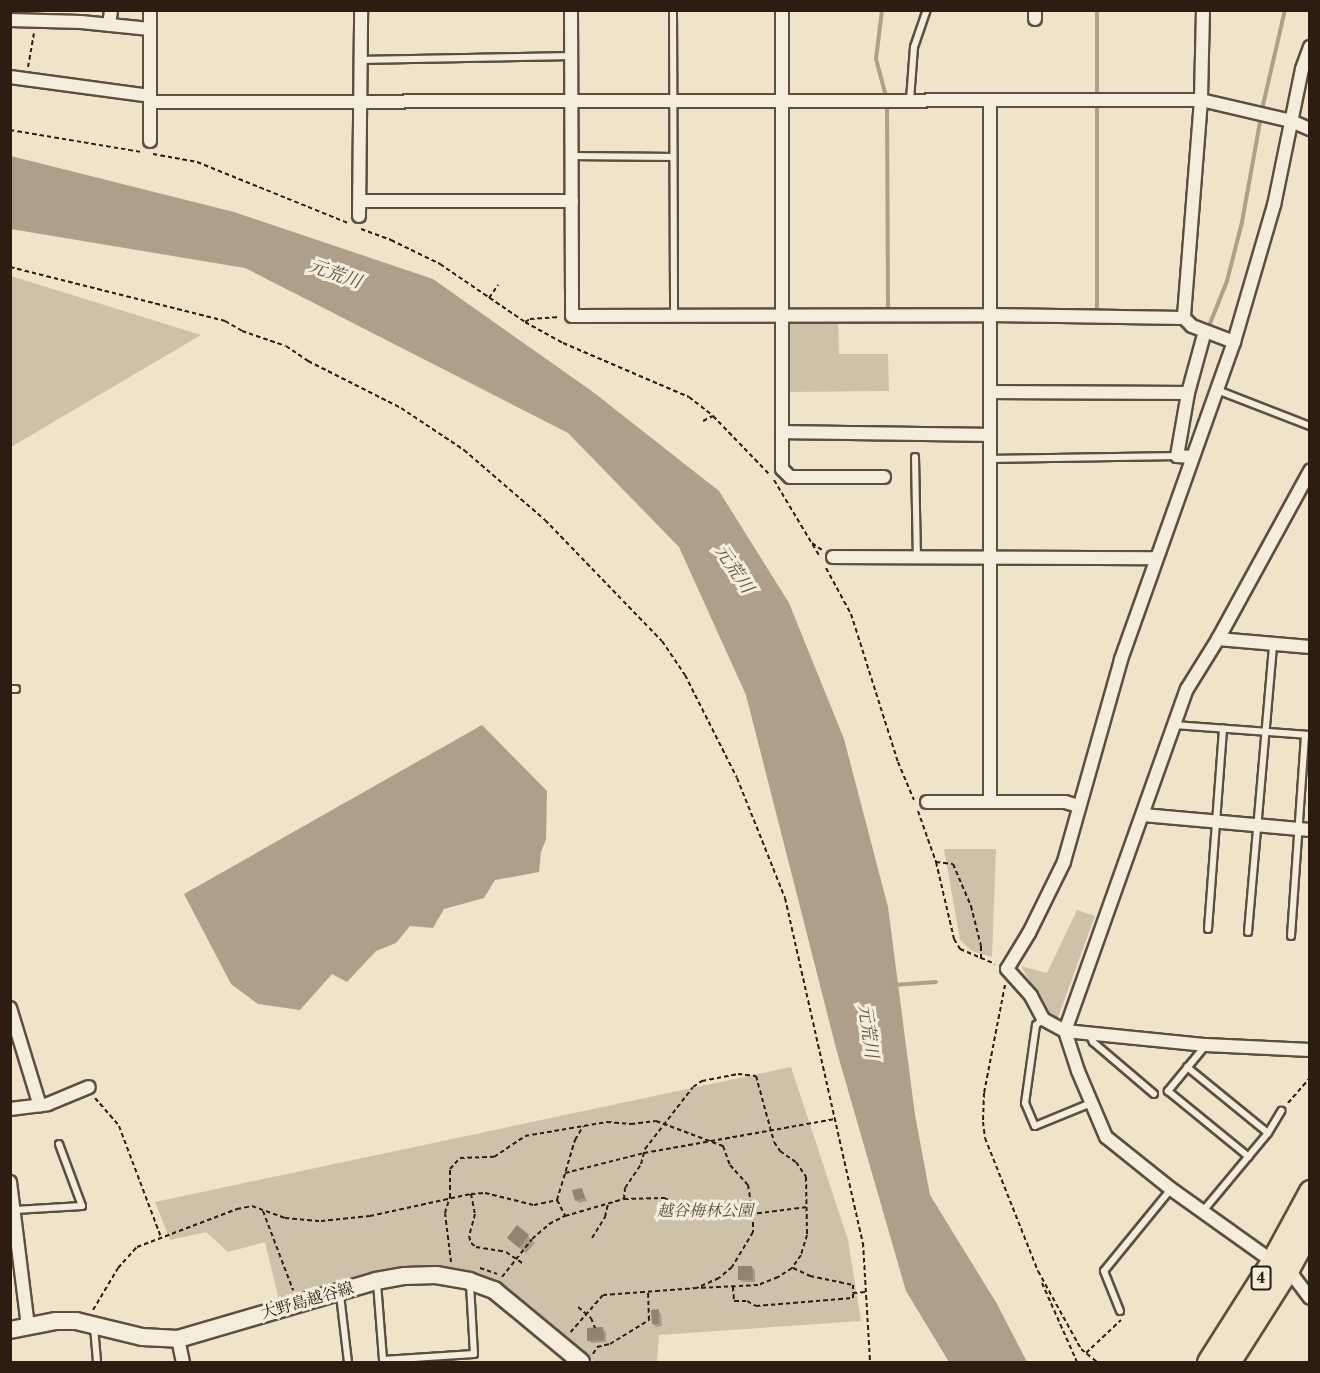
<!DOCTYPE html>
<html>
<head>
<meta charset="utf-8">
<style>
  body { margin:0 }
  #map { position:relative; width:1320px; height:1373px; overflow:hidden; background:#efe3c9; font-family:"Libre Caslon Text","Noto Serif JP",serif }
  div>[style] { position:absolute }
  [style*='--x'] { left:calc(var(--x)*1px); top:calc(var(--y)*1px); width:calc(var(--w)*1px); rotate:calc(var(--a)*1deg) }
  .green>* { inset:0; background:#cec1aa }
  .water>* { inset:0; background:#ad9f8a }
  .shadow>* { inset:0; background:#0003 }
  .stream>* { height:4px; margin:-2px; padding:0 2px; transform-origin:2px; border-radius:2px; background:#ad9f8a }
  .building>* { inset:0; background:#928371 }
  .path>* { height:2px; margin-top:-1px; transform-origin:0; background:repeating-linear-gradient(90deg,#2d1c11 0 4.5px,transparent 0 7.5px) }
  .roads { filter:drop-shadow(2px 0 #5e4e3f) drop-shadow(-2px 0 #5e4e3f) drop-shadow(0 2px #5e4e3f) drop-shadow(0 -2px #5e4e3f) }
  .lane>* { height:6px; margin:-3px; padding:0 3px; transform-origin:3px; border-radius:3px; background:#f5eddc }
  .street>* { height:12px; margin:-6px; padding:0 6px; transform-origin:6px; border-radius:6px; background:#f5eddc }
  .secondary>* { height:16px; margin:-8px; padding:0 8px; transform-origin:8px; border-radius:8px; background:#f5eddc }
  .highway>* { height:21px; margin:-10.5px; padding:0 10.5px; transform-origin:10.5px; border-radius:10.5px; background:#efe3c9 }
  span { translate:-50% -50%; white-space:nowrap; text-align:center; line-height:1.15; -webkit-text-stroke:6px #f5eddc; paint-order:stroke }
  .shield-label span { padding:2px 4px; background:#f5eddc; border:2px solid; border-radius:4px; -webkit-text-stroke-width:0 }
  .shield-label { font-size:15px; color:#2d1c11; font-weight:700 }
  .park-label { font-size:16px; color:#5d4e3f; font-style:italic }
  .street-label { font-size:16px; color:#2d1c11 }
  .water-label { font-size:18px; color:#605041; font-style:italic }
  .frame { position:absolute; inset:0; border:12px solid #2d1c11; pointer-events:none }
</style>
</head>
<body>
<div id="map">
  <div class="green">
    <i style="clip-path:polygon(11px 276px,201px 335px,11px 447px)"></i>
    <i style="clip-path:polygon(838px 317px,839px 354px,888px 354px,889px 391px,786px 392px,785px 318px)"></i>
    <i style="clip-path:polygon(944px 849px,996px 849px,992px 957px,972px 951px,960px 940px)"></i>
    <i style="clip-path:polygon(1077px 910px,1095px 916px,1057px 1020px,1050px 1016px,1021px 966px,1047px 973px)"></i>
    <i style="clip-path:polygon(791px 1067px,848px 1240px,861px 1321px,659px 1335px,657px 1362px,595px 1362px,500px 1285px,474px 1273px,423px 1266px,343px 1281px,279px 1300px,265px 1242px,228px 1252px,206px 1232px,170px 1240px,155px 1202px)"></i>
  </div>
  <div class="water">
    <i style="clip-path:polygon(11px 156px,234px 212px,433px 279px,593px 392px,719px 491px,789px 603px,844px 739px,888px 907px,915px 1115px,930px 1195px,997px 1304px,1027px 1362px,949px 1362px,906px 1291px,837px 1052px,746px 695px,679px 547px,568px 433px,245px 268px,11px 229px)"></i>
    <i style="clip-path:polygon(482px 725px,547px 791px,546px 839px,541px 852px,539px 872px,495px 880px,484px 898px,444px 909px,433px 928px,410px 926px,396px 943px,376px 951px,347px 982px,332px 974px,300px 1010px,258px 1004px,231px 984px,184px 894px)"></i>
  </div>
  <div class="shadow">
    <i style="clip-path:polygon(582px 1190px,587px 1201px,579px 1203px,576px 1200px)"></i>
    <i style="clip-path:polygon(518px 1227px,535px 1243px,526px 1253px,515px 1244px)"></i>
    <i style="clip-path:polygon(752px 1267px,755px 1270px,755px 1282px,743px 1282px,740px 1280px)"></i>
    <i style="clip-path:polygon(658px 1311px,661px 1314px,662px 1326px,656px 1327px,653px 1324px)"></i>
    <i style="clip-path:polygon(603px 1329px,606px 1332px,606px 1342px,591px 1343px,589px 1340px)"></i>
  </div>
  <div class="stream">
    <i style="--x:882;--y:10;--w:49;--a:97"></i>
    <i style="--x:876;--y:59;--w:38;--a:75"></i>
    <i style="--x:886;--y:96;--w:13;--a:86"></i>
    <i style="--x:887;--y:109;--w:199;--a:89.7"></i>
    <i style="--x:1097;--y:10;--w:299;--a:90"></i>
    <i style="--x:1209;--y:326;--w:48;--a:-68.2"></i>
    <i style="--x:1227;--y:281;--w:61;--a:-75.7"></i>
    <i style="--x:1242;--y:222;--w:119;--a:-79.8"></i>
    <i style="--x:1263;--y:105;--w:98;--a:-77"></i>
    <i style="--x:894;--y:985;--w:42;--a:-4.1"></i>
  </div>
  <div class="building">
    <i style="clip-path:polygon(582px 1188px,585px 1198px,575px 1201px,572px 1190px)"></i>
    <i style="clip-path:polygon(517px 1225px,529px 1235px,519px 1248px,507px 1238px)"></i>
    <i style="clip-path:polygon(738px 1266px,752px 1266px,753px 1280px,738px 1280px)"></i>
    <i style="clip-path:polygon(659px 1309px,659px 1324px,652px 1324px,651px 1310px)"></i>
    <i style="clip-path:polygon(603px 1327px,604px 1340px,587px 1341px,587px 1328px)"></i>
  </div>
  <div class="path">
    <i style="--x:28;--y:67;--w:34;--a:-80"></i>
    <i style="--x:10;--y:130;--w:134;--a:9.5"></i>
    <i style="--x:153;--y:154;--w:45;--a:10.3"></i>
    <i style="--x:197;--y:162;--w:163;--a:22"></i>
    <i style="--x:361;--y:229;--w:32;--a:20"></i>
    <i style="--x:391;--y:240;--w:55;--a:26.1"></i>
    <i style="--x:440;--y:264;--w:103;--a:34.3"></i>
    <i style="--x:525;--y:322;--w:43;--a:28.9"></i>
    <i style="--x:563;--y:343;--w:137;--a:23.2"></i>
    <i style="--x:689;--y:397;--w:31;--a:38"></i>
    <i style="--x:713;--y:416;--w:82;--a:46"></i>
    <i style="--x:10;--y:267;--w:222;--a:14.1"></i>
    <i style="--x:225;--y:321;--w:20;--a:30"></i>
    <i style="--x:242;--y:331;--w:46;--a:18.8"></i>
    <i style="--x:286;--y:346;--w:27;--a:34"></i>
    <i style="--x:308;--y:361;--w:104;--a:26.8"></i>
    <i style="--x:401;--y:408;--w:76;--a:33.7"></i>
    <i style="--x:464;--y:450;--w:107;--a:40.8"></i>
    <i style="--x:545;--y:520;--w:168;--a:46"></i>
    <i style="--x:662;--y:641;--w:41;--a:55.9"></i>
    <i style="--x:685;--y:675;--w:115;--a:63.2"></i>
    <i style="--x:737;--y:778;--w:129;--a:68.2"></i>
    <i style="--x:785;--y:898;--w:354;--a:77.3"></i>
    <i style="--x:863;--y:1243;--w:119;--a:86.6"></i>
    <i style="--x:489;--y:298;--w:16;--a:-55"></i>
    <i style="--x:525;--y:322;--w:6;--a:-31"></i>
    <i style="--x:530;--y:319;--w:30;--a:-4"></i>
    <i style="--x:703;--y:421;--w:11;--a:-27"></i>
    <i style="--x:774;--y:480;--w:90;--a:59.1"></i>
    <i style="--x:812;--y:543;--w:12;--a:35"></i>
    <i style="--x:826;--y:568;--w:52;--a:61.5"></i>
    <i style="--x:851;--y:614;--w:155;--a:72.4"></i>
    <i style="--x:898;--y:762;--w:41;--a:67.2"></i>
    <i style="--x:918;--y:811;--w:54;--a:70.6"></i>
    <i style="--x:936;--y:862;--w:79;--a:76.8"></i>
    <i style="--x:954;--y:939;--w:12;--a:59"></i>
    <i style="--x:960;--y:949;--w:38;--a:23"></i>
    <i style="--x:936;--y:862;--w:17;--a:7"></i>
    <i style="--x:953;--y:864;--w:46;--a:66.8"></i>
    <i style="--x:971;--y:906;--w:41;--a:76"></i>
    <i style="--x:981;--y:946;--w:13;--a:90"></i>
    <i style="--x:1005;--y:985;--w:110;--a:101"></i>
    <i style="--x:984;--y:1093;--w:29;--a:92"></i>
    <i style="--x:983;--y:1122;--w:16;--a:83"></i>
    <i style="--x:985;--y:1138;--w:143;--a:68.3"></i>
    <i style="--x:1038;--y:1271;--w:89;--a:61.1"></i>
    <i style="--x:1081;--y:1349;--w:21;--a:39"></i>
    <i style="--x:95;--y:1098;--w:37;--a:49"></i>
    <i style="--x:119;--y:1126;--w:119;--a:69.3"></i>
    <i style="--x:1288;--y:1103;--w:33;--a:-49"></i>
    <i style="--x:565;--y:1173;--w:81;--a:-14.2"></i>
    <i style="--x:644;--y:1153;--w:194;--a:-10.1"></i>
    <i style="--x:471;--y:1194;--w:20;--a:79"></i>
    <i style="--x:475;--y:1214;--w:23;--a:105"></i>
    <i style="--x:469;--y:1236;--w:7;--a:74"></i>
    <i style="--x:471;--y:1243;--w:6;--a:39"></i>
    <i style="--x:476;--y:1247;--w:30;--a:9"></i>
    <i style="--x:506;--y:1252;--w:22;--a:34"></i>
    <i style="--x:624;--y:1199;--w:11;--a:-85"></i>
    <i style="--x:625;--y:1188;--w:29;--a:-56"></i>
    <i style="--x:641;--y:1164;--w:16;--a:-75"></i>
    <i style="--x:645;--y:1149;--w:78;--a:-52.3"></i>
    <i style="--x:693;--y:1087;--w:11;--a:-34"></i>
    <i style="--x:702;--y:1081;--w:37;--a:-11"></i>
    <i style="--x:738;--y:1074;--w:18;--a:6"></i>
    <i style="--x:756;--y:1076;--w:68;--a:74.7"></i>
    <i style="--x:774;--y:1142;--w:11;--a:56"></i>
    <i style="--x:780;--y:1151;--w:19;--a:35"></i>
    <i style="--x:796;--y:1162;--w:18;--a:56"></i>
    <i style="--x:806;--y:1177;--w:58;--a:89"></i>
    <i style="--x:807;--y:1235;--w:21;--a:107"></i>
    <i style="--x:801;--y:1255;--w:16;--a:125"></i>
    <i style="--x:792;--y:1268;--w:17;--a:147"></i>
    <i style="--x:778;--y:1277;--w:22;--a:158"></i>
    <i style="--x:758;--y:1285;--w:60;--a:177.1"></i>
    <i style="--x:557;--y:1200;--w:18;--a:63"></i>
    <i style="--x:263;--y:1211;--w:85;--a:69.2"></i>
    <i style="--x:592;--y:1238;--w:25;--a:-58"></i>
    <i style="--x:605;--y:1217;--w:13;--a:-77"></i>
    <i style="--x:451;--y:1262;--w:49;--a:-97"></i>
    <i style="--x:445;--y:1213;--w:17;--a:-73"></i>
    <i style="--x:450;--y:1197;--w:28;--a:-90"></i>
    <i style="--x:450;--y:1169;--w:15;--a:-48"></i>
    <i style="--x:460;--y:1158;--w:34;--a:-2"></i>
    <i style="--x:494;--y:1157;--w:37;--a:-34"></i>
    <i style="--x:525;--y:1136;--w:83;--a:-9.7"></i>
    <i style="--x:607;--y:1122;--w:24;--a:5"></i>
    <i style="--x:631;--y:1124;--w:25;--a:-7"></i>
    <i style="--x:656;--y:1121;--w:72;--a:20.5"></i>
    <i style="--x:723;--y:1146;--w:20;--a:70"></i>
    <i style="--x:730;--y:1165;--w:27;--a:48"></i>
    <i style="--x:748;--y:1185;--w:30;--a:81"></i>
    <i style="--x:753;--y:1215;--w:17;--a:90"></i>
    <i style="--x:753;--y:1232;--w:41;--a:121"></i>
    <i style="--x:732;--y:1267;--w:17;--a:140"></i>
    <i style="--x:719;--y:1278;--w:24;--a:156"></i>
    <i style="--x:697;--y:1288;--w:94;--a:175.7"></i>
    <i style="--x:603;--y:1295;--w:52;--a:131.1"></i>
    <i style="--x:480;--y:1268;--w:18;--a:19"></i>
    <i style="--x:793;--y:1268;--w:19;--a:25"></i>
    <i style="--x:810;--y:1276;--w:44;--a:11.8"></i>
    <i style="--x:853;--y:1285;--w:8;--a:90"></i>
    <i style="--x:853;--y:1293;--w:13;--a:-4"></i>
    <i style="--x:502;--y:1277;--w:48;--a:-51.7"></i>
    <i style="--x:532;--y:1239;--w:23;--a:-41"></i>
    <i style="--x:549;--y:1224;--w:18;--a:-27"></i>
    <i style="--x:565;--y:1216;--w:61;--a:-16.1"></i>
    <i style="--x:624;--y:1199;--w:40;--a:-1.4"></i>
    <i style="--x:664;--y:1198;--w:40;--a:25"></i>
    <i style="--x:700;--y:1215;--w:20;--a:9"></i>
    <i style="--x:720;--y:1218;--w:88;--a:-7.2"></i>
    <i style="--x:1042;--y:1283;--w:86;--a:66.1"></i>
    <i style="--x:733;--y:1287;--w:14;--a:86"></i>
    <i style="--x:734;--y:1301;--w:13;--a:0"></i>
    <i style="--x:747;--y:1301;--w:10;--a:29"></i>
    <i style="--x:756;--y:1306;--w:97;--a:-4.7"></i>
    <i style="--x:853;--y:1298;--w:5;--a:-90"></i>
    <i style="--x:578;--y:1307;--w:17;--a:40"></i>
    <i style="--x:591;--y:1318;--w:11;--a:68"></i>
    <i style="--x:93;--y:1310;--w:49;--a:-59.2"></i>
    <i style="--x:118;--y:1268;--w:28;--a:-48"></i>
    <i style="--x:137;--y:1247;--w:107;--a:-20.8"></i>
    <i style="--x:237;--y:1209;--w:15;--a:-11"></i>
    <i style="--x:252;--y:1206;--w:35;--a:20"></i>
    <i style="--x:285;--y:1218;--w:36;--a:5"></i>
    <i style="--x:321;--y:1221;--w:49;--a:-5.8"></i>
    <i style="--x:370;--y:1216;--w:103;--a:-12.3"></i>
    <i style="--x:471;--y:1194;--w:14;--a:-4"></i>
    <i style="--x:485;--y:1193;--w:50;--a:13.8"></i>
    <i style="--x:534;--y:1205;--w:24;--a:-12"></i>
    <i style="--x:557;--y:1200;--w:63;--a:-73.3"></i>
    <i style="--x:575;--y:1140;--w:16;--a:-60"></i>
    <i style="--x:1086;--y:1353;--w:48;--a:-43.3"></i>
    <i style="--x:593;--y:1354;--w:8;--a:-60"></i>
    <i style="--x:597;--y:1347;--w:13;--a:-13"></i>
    <i style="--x:610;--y:1344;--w:46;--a:-31.6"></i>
    <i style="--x:649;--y:1320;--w:28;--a:-92"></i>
  </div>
  <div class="roads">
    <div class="lane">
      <i style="--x:673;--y:10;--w:305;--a:89.8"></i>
      <i style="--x:361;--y:60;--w:210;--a:-1.1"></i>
      <i style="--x:910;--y:100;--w:53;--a:-85.7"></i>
      <i style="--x:914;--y:47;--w:39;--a:-71"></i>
      <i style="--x:572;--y:156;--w:101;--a:0.6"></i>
      <i style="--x:1217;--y:390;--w:100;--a:21.2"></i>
      <i style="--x:915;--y:457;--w:100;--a:88.9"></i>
      <i style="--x:990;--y:459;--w:187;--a:-0.9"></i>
      <i style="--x:10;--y:689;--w:6;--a:0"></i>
      <i style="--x:1174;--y:725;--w:136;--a:4.2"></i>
      <i style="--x:1208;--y:929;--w:201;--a:-85.7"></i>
      <i style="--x:1248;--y:932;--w:289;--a:-85"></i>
      <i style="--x:1291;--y:936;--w:201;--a:-86"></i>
      <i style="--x:1043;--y:1019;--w:9;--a:139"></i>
      <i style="--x:1036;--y:1025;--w:79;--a:98"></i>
      <i style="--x:1025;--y:1103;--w:25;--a:67"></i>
      <i style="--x:1035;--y:1126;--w:61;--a:-22.3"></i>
      <i style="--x:1089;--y:1034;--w:9;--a:63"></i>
      <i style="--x:1093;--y:1042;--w:80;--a:40.4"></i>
      <i style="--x:1206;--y:1045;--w:60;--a:129.6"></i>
      <i style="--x:1168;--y:1091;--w:104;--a:39.2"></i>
      <i style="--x:1187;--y:1067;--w:104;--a:39.2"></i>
      <i style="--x:15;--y:1210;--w:67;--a:-3.4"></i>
      <i style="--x:82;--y:1206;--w:66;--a:-110.4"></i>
      <i style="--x:1203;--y:1211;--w:102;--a:-50.2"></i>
      <i style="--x:1268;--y:1133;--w:26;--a:-59"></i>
      <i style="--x:377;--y:1283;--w:77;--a:85.5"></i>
      <i style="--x:383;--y:1360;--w:91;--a:-3.8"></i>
      <i style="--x:474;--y:1354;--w:70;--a:-93.3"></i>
      <i style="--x:340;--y:1295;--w:67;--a:83.2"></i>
      <i style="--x:1120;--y:1311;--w:43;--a:-111.8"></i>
      <i style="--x:1104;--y:1271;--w:106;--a:-50.7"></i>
      <i style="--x:94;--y:1327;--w:35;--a:85"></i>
    </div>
    <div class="street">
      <i style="--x:150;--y:10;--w:131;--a:90"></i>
      <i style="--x:571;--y:10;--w:306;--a:89.8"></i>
      <i style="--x:572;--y:316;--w:418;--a:-0.1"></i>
      <i style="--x:990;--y:315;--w:194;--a:0.9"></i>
      <i style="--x:782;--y:10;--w:459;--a:90"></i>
      <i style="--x:782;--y:469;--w:11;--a:45"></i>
      <i style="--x:790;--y:477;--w:94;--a:0"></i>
      <i style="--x:1035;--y:10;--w:9;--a:90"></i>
      <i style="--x:1203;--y:10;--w:90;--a:91.3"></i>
      <i style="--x:1201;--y:100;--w:219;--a:94.5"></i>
      <i style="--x:1184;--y:318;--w:11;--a:45"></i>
      <i style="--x:1192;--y:326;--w:45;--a:20.9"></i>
      <i style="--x:10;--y:20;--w:71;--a:1.6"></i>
      <i style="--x:81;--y:22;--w:69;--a:5.8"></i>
      <i style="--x:109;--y:25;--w:15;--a:-82"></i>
      <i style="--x:1310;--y:47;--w:23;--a:110"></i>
      <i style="--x:1302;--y:69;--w:139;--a:101.6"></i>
      <i style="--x:1274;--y:205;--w:143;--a:106.3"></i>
      <i style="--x:1234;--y:342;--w:337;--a:109.6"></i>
      <i style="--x:1121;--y:660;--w:210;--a:105.8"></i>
      <i style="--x:1064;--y:862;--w:79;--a:116.2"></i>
      <i style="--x:1029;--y:933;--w:42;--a:121.4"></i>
      <i style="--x:1007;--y:969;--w:36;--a:48"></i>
      <i style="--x:1031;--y:996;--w:26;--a:62"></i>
      <i style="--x:1043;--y:1019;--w:25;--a:29"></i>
      <i style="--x:1065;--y:1031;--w:142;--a:5.7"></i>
      <i style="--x:1206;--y:1045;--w:104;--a:2.8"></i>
      <i style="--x:10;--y:77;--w:141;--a:7.7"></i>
      <i style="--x:990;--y:101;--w:701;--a:90"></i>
      <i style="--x:990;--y:802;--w:75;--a:0"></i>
      <i style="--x:1065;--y:802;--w:14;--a:17"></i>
      <i style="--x:150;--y:102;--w:1051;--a:-0.11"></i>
      <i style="--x:1201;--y:100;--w:92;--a:13.1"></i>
      <i style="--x:1291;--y:121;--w:21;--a:23"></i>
      <i style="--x:360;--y:201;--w:212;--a:0"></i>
      <i style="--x:359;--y:216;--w:206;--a:-89.4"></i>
      <i style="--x:990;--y:392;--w:198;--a:0.3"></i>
      <i style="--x:1188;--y:393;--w:64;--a:99.9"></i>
      <i style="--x:1177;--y:456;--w:15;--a:4"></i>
      <i style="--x:1188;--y:393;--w:64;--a:-74.7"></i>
      <i style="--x:782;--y:432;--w:208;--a:0.8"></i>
      <i style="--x:833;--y:557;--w:323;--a:0.2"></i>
      <i style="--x:1218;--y:639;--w:92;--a:5"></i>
      <i style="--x:927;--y:802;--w:63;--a:0"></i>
      <i style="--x:1143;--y:815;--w:168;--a:5.1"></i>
      <i style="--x:10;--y:1008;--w:102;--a:73"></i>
      <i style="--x:10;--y:1109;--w:38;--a:-7"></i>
      <i style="--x:48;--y:1104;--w:44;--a:-22.5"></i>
      <i style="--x:10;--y:1182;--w:145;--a:82.9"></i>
      <i style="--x:1272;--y:1261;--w:124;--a:-144.5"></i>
      <i style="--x:1171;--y:1189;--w:83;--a:-141.3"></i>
      <i style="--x:1106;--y:1137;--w:72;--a:-113"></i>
      <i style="--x:1078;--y:1071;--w:42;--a:-108"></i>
      <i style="--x:1065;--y:1031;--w:363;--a:-70.4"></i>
      <i style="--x:1187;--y:689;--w:59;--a:-58.2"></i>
      <i style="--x:1218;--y:639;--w:192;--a:-61.3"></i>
      <i style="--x:1288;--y:1269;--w:36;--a:53"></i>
      <i style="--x:178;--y:1339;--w:24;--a:78"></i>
    </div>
    <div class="secondary">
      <i style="--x:10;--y:1330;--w:47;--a:-11.1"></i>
      <i style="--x:56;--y:1321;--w:20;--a:0"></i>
      <i style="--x:76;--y:1321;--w:68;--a:13.6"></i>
      <i style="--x:142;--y:1337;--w:36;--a:3"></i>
      <i style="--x:178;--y:1339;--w:206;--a:-16.3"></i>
      <i style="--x:376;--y:1281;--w:29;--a:-10"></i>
      <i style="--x:405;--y:1276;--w:31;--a:-2"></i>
      <i style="--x:436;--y:1275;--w:34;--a:10"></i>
      <i style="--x:469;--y:1281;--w:27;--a:20"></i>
      <i style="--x:494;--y:1290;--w:113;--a:39.6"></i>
    </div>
    <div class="highway">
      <i style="--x:1208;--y:1362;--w:120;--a:-57.6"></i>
      <i style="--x:1272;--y:1261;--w:80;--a:-61.5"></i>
      <i style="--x:1229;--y:1362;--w:110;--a:-57.6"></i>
      <i style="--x:1288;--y:1269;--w:47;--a:-61.8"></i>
    </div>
  </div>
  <div class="shield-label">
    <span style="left:1261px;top:1278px">4</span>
  </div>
  <div class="park-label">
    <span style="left:705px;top:1210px">越谷梅林公園</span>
  </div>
  <div class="street-label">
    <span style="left:307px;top:1300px;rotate:-16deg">大野島越谷線</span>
  </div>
  <div class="water-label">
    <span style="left:335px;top:274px;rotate:19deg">元荒川</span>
    <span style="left:734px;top:569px;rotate:56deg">元荒川</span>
    <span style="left:868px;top:1031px;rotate:82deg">元荒川</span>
  </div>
  <div class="frame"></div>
</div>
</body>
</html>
